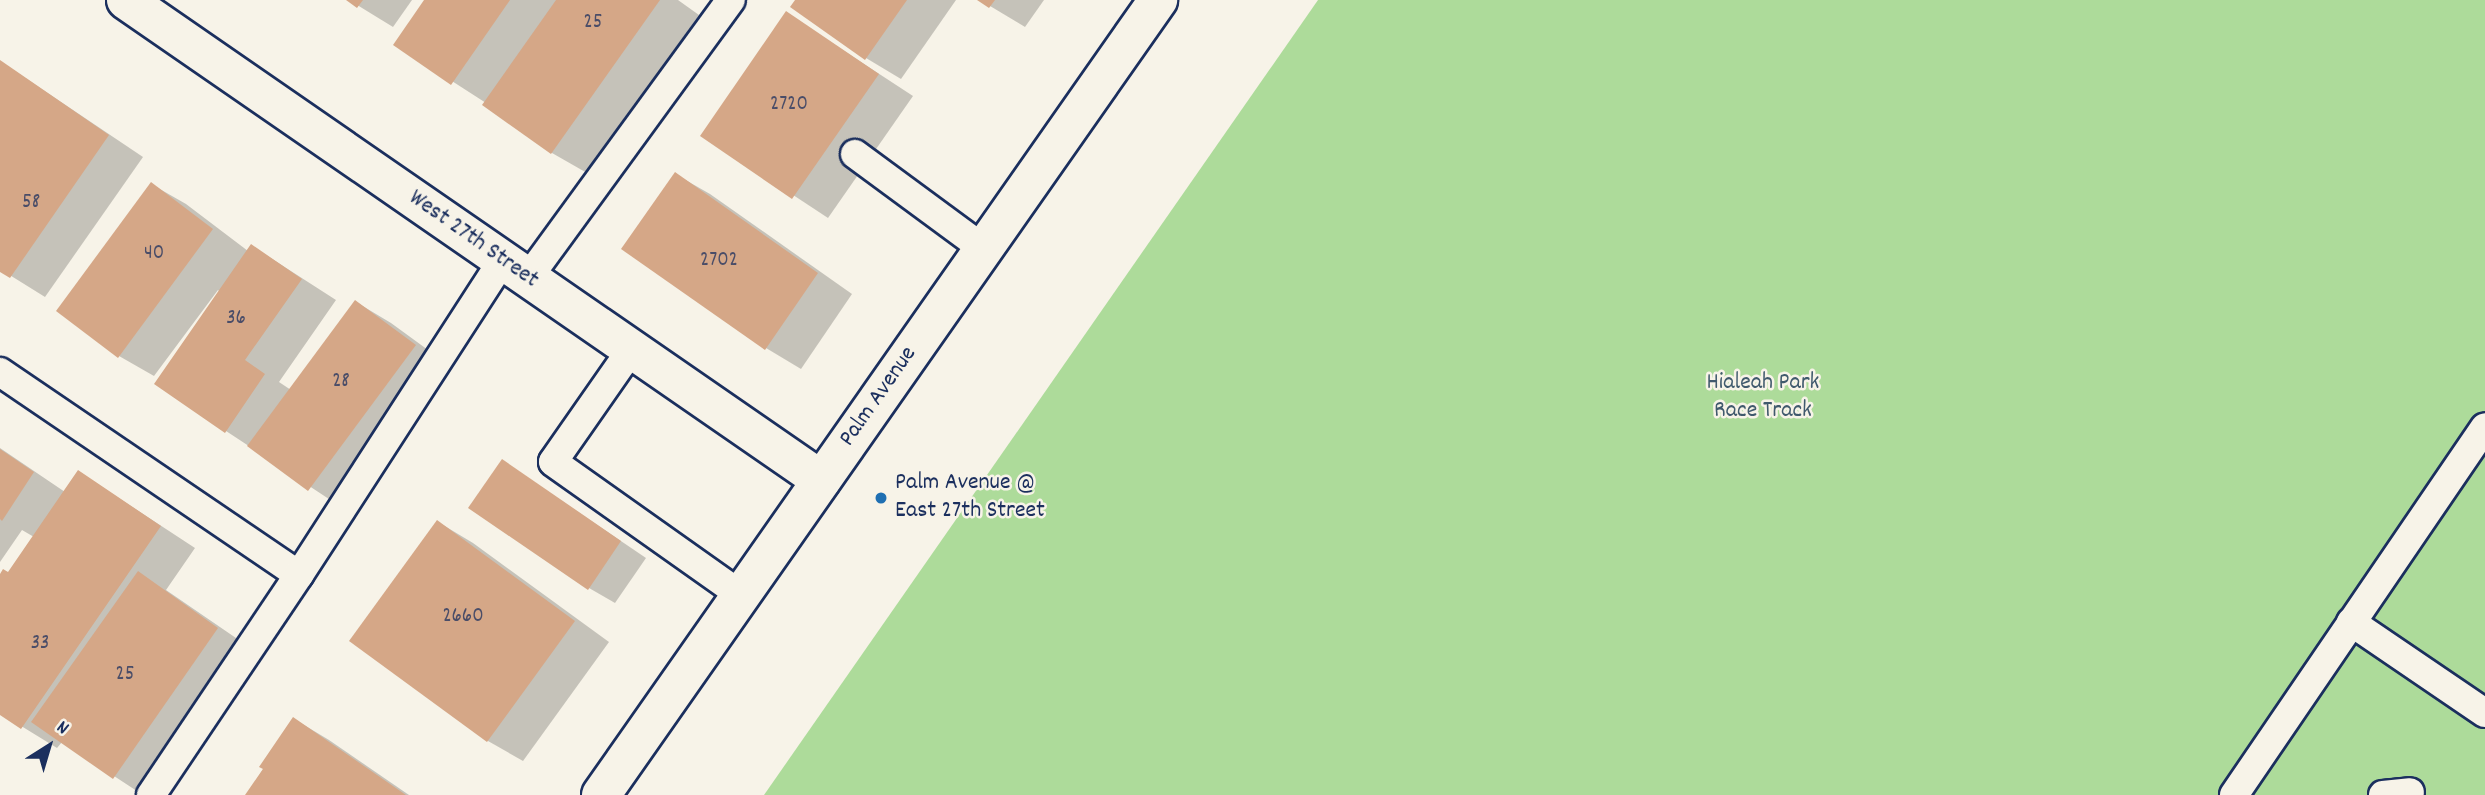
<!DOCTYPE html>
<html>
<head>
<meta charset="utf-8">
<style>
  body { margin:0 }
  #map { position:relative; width:2485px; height:795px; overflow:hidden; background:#f7f3e8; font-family:Dekko,sans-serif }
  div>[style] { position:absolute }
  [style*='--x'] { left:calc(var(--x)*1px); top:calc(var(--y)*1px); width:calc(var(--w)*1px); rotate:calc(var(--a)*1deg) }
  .green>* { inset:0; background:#addb9a }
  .shadow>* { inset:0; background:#0003 }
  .building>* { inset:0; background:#d5a787 }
  .roads { filter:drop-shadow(2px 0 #1b2f5e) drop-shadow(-2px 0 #1b2f5e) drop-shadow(0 2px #1b2f5e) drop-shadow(0 -2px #1b2f5e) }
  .service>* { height:28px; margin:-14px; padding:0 14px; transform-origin:14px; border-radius:14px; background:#f7f3e8 }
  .minor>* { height:38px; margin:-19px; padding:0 19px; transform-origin:19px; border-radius:19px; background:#f7f3e8 }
  .secondary>* { height:38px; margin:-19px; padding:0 19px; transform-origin:19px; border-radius:19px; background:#f7f3e8 }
  .dots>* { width:19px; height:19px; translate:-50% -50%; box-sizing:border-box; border:4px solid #f7f3e8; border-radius:50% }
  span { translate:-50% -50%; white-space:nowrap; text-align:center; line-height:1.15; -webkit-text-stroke:5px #f7f3e8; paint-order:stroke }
  .number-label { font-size:21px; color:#4a4d68 }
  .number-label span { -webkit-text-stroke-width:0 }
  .street-label { font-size:24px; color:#1b2f5e }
  .park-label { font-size:24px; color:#405a6d }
  .poi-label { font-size:24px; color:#1b2f5e }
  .left { translate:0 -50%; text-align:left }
  .north { position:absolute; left:14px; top:711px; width:70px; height:70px; -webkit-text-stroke:5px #f7f3e8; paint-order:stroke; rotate:37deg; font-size:19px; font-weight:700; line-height:28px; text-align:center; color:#1b2f5e }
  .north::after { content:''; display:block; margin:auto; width:24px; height:32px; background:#1b2f5e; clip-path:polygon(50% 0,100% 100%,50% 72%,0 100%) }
</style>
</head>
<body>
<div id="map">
  <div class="green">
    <i style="clip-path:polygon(1318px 0,2485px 0,2485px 795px,764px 795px)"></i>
  </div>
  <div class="shadow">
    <i style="clip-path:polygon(349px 0,412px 0,393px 27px)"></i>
    <i style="clip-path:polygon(427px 0,678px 0,699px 15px,587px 173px,552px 153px,486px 103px,396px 45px)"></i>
    <i style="clip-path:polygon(797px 0,956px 0,901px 79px,866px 58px)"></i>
    <i style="clip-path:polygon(980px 0,1044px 0,1025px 27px)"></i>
    <i style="clip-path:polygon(786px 13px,913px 96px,828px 218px,702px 135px)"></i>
    <i style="clip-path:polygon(0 61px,143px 157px,45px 297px,0 269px)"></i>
    <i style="clip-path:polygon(675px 174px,710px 194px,852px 294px,801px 369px,766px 348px)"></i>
    <i style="clip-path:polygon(151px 184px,186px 204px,248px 251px,252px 246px,336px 300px,279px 382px,291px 390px,356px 302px,391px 323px,450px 366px,344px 509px,226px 431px,220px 292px,218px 290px,154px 376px,119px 356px)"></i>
    <i style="clip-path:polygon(0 448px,65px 492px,79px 472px,195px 548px,166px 590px,252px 649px,143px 795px,62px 742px,57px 748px,0 713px,0 577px,9px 574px,34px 537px,22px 530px,0 562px)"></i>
    <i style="clip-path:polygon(503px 461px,646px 558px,615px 603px,589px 588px)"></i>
    <i style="clip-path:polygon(438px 522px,473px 543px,609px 642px,523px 761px,488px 741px)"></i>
    <i style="clip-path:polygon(294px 719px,329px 740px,409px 795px,247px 795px)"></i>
  </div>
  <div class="building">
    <i style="clip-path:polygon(346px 0,363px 0,357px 8px)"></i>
    <i style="clip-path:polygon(424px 0,510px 0,451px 85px,393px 45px)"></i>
    <i style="clip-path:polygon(556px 0,660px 0,551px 154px,482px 105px)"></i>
    <i style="clip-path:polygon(795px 0,907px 0,865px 60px,790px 7px)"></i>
    <i style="clip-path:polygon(977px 0,995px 0,989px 8px)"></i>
    <i style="clip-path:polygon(786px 11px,879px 74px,792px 199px,700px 136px)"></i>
    <i style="clip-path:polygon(0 60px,109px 135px,10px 278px,0 272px)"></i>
    <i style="clip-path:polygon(675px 172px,818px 273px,765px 350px,621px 249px)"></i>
    <i style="clip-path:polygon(151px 182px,213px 229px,118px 358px,56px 311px)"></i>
    <i style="clip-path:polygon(251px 244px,302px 279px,245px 360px,265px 374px,225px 433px,154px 384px)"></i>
    <i style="clip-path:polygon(355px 300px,416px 345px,308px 491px,247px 446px)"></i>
    <i style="clip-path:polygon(0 449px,34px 472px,2px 521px,0 519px)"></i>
    <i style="clip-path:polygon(502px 459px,621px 541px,588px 590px,468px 508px)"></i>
    <i style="clip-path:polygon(78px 470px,161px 526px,21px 729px,0 715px,0 574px,3px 569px,8px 572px)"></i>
    <i style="clip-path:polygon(437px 520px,575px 621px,487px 742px,349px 641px)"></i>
    <i style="clip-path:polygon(138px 571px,218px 628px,113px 779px,31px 722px)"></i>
    <i style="clip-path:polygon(293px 717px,406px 795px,245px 795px,263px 769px,259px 767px)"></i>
  </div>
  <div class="roads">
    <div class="service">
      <i style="--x:855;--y:154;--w:160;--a:36.4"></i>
      <i style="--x:528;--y:278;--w:344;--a:-53.9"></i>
      <i style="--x:631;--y:350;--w:136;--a:124.9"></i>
      <i style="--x:553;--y:462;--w:230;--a:35.3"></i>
      <i style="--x:0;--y:372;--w:361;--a:34.2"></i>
      <i style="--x:2351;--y:622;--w:162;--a:34.2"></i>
      <i style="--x:151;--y:795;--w:265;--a:-56.1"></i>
      <i style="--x:299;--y:575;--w:375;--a:-57.1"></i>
      <i style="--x:2234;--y:795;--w:445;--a:-55.7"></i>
      <i style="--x:2383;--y:795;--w:27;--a:-6"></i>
    </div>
    <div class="minor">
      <i style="--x:126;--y:0;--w:845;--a:34.63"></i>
    </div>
    <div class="secondary">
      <i style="--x:601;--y:795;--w:971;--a:-54.98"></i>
    </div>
  </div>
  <div class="dots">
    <i style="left:881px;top:498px;background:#1f6fb2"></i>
  </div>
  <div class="number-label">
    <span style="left:593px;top:23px">25</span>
    <span style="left:789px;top:105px">2720</span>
    <span style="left:31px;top:203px">58</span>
    <span style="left:154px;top:254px">40</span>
    <span style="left:719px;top:261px">2702</span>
    <span style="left:236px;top:319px">36</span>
    <span style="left:341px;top:382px">28</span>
    <span style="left:463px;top:617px">2660</span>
    <span style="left:40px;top:644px">33</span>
    <span style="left:125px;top:675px">25</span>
  </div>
  <div class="street-label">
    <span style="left:473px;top:240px;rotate:35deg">West 27th Street</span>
    <span style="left:879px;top:397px;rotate:-55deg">Palm Avenue</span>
  </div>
  <div class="park-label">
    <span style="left:1763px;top:398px">Hialeah Park<br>Race Track</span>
  </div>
  <div class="poi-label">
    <span class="left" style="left:895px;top:498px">Palm Avenue @<br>East 27th Street</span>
  </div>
  <div class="north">N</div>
</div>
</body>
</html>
